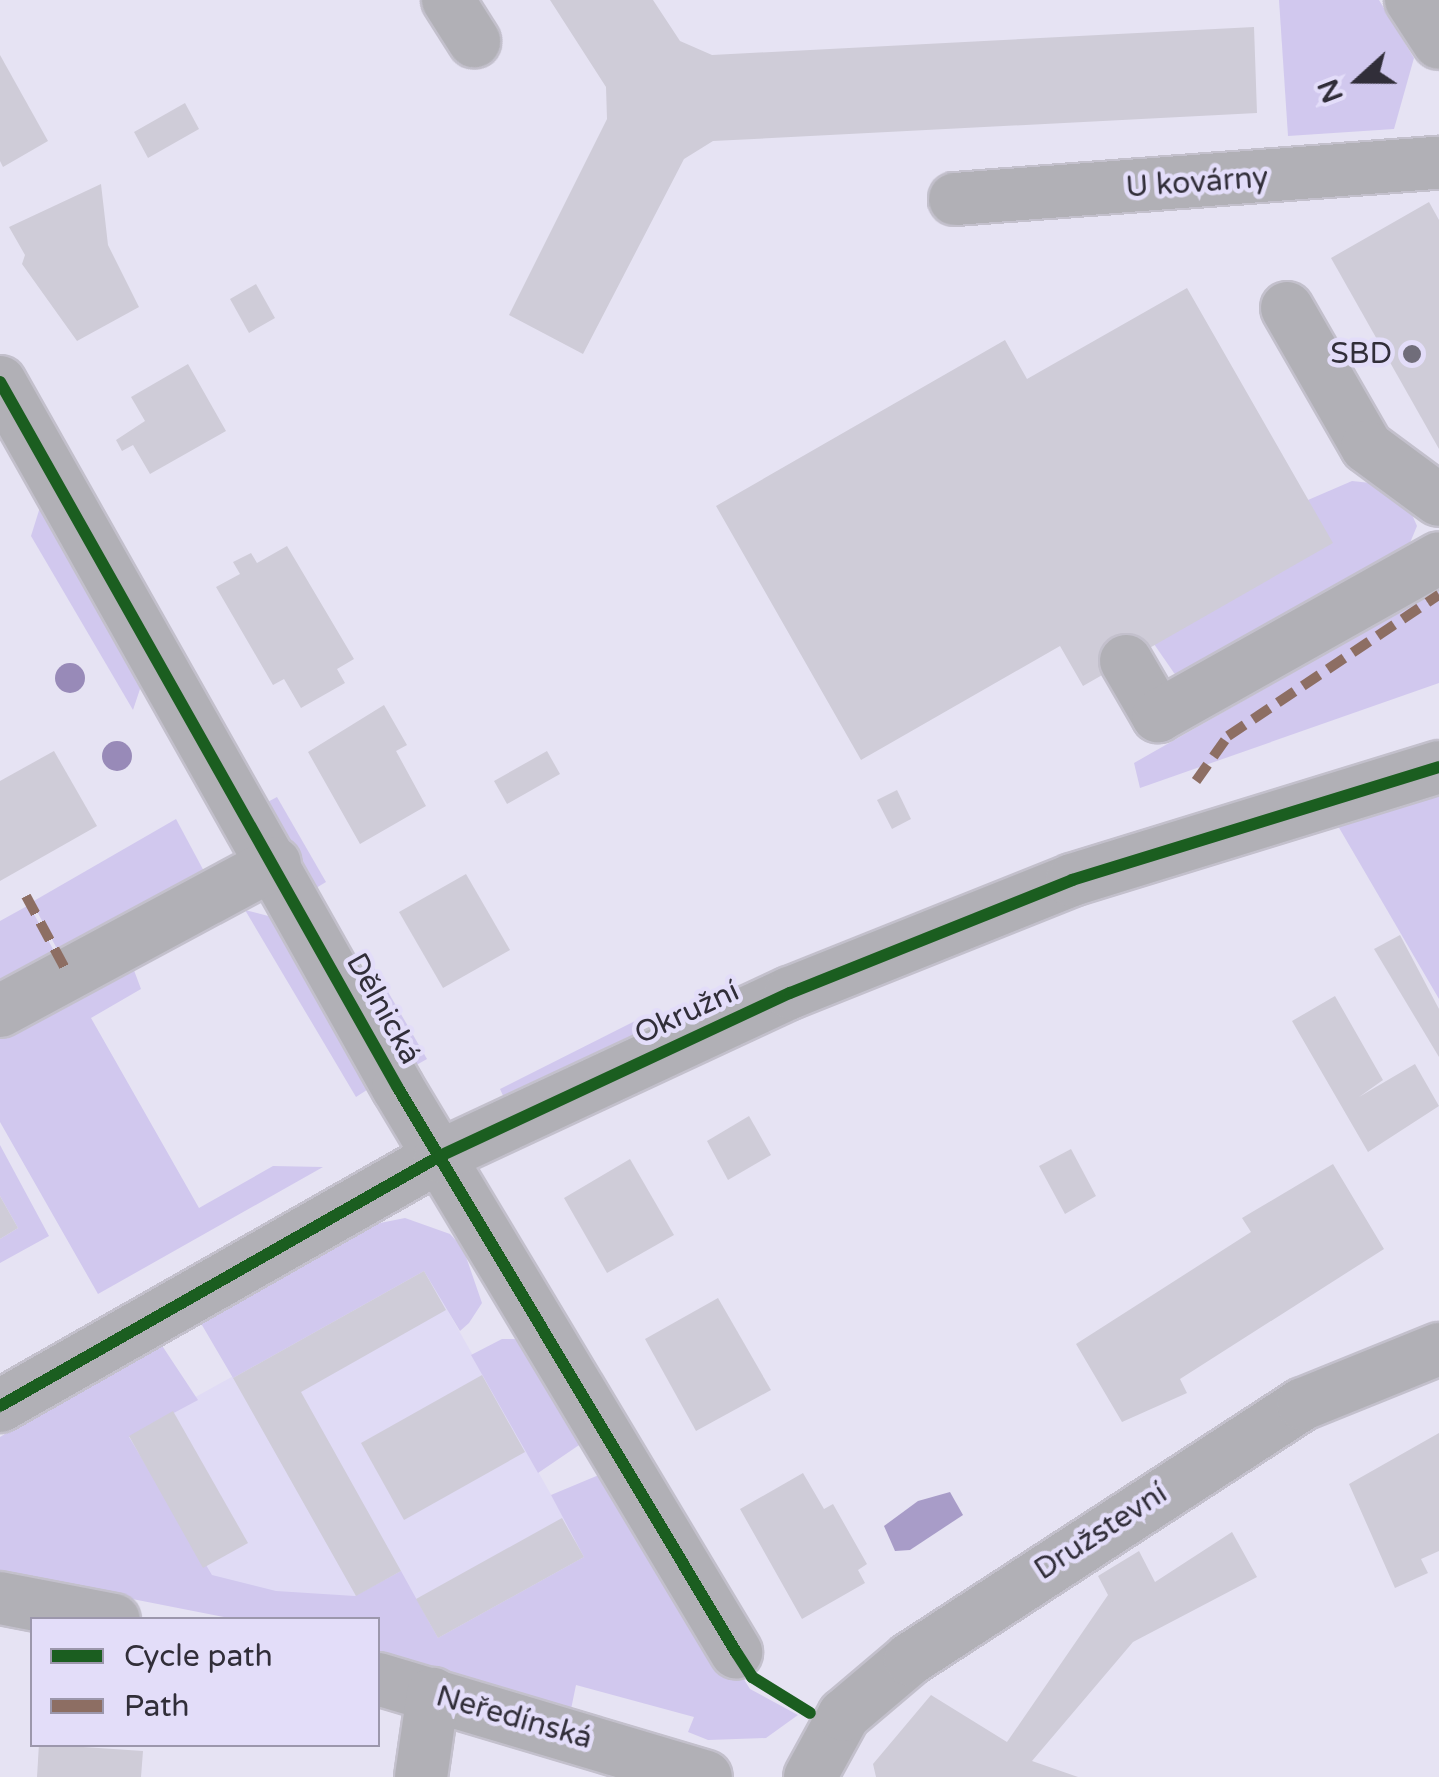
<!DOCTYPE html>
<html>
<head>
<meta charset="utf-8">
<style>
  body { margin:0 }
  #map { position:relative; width:1439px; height:1777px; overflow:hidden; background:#e6e3f3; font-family:"Varela Round",sans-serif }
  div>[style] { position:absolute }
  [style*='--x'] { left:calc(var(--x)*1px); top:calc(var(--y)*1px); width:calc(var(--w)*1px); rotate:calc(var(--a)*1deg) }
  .built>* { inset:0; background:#e0dbf5 }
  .green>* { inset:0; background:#d1c8ee }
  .water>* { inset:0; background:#a89cc8 }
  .building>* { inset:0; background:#cfccd8 }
  .roads { filter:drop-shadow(2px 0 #c3c0cc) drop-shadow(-2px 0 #c3c0cc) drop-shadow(0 2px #c3c0cc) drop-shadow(0 -2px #c3c0cc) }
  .minor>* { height:52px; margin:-26px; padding:0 26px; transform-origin:26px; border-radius:26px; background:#b1b0b6 }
  .quiet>* { height:10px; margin-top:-5px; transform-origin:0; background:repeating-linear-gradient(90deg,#8d6e63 0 20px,transparent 0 30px) }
  .cycleway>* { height:12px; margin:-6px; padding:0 6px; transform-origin:6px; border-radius:6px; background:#1b5e20 }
  .trees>* { width:30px; height:30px; margin:-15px; border-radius:50%; background:#988ab8 }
  .dots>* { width:28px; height:28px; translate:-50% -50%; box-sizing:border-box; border:5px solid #e3ddf9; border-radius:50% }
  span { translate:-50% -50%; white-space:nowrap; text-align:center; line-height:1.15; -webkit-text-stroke:9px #e3ddf9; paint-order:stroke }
  .street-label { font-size:30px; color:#312e39 }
  .poi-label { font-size:30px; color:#312e39 }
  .right { translate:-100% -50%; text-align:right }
  .legend { position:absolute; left:30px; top:1617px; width:350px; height:130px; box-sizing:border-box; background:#e3ddf9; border:2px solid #9c97ac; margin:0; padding:12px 18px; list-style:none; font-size:30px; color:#312e39 }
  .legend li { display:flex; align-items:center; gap:20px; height:50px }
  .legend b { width:50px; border:2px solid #9c97ac }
  .north { position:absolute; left:1309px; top:30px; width:100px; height:100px; -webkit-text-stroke:8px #e3ddf9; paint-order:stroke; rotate:249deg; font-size:28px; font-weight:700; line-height:40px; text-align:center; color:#312e39 }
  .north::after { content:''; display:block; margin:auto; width:35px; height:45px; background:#312e39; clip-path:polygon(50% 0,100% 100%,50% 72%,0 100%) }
</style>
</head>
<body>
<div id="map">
  <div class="built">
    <i style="clip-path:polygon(425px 1270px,586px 1557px,437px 1640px,355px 1597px,280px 1599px,212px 1582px,125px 1436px)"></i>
  </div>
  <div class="green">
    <i style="clip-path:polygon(1279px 0,1379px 0,1414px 58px,1394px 129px,1288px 136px)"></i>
    <i style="clip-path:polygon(1352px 481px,1380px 484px,1407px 503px,1417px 526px,1407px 550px,1182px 679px,1174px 673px,1154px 644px,1308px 500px)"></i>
    <i style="clip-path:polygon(46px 488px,148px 665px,133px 710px,31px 536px)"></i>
    <i style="clip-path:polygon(1439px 589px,1439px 683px,1140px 788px,1134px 763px)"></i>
    <i style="clip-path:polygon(1439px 796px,1439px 999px,1338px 826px)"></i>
    <i style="clip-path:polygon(277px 797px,326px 882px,311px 891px,262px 805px)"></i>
    <i style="clip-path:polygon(176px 819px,206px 875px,63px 960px,32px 902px)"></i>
    <i style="clip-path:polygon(29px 905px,60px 962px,0 996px,0 921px)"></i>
    <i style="clip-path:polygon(245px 910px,276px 918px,373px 1086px,356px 1097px)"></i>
    <i style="clip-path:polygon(132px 965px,141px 989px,91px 1018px,199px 1208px,273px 1166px,323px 1167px,98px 1294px,0 1122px,0 1025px)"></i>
    <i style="clip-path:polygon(373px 966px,427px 1059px,411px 1068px,357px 975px)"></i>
    <i style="clip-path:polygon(637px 1020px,643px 1032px,505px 1100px,500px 1089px)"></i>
    <i style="clip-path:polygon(0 1145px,49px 1236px,0 1263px,0 1239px,18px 1228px,0 1196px)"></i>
    <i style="clip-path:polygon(405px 1218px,450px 1234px,463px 1248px,482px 1303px,469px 1323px,460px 1331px,424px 1271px,233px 1378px,199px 1320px,370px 1225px)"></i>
    <i style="clip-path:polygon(502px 1339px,533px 1339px,585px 1441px,538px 1473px,471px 1355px)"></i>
    <i style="clip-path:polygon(159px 1341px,198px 1400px,129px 1437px,212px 1575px,276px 1591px,355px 1596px,401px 1571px,438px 1638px,584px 1557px,551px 1495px,606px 1472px,620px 1480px,750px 1689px,798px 1715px,766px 1738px,708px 1740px,688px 1732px,694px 1717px,576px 1685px,570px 1714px,378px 1657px,378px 1620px,234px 1619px,0 1573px,0 1437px)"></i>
  </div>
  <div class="water">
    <i style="clip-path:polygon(950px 1492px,963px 1515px,910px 1550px,895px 1551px,884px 1526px,918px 1501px)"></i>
  </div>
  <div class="building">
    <i style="clip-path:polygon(550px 0,653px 0,680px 41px,712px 55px,1254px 27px,1257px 113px,713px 141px,684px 159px,583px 354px,509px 315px,607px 119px,606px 87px)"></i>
    <i style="clip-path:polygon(0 55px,48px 141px,3px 167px,0 161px)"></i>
    <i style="clip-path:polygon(185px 103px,199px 129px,148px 158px,134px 132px)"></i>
    <i style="clip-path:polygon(101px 184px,108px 245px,139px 307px,77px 341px,22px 264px,25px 255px,9px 227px)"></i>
    <i style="clip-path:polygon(1429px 202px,1439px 220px,1439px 449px,1331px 258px)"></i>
    <i style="clip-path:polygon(256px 284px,275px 318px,249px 333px,230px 299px)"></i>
    <i style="clip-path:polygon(1187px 288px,1333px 543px,1083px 686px,1060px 646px,861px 760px,716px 506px,1005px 340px,1027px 379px)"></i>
    <i style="clip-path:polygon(188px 364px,226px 431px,150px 474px,133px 445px,122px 451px,116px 440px,145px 421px,131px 397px)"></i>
    <i style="clip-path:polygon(287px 546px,354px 659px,337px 669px,345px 683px,301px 708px,284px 679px,273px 685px,216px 587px,240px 574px,233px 562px,251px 553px,257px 563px)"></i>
    <i style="clip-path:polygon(384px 705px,407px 745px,396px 751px,426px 806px,360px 844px,308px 752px)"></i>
    <i style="clip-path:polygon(54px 751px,97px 826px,0 881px,0 781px)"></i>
    <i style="clip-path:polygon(547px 751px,560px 774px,507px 804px,494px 781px)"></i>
    <i style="clip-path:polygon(897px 790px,911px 819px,892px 829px,877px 800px)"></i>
    <i style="clip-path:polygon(466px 874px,510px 950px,443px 988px,399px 912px)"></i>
    <i style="clip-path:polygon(1400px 935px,1439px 1009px,1439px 1057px,1374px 949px)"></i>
    <i style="clip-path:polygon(1335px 996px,1383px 1080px,1359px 1097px,1415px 1064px,1439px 1106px,1368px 1152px,1292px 1021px)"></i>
    <i style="clip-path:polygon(749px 1116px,771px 1155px,728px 1180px,707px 1141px)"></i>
    <i style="clip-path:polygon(1071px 1149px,1096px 1196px,1065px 1214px,1039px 1166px)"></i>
    <i style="clip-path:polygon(630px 1159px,674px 1235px,607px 1273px,564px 1198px)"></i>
    <i style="clip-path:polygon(1333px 1164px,1384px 1249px,1180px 1379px,1187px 1393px,1122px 1422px,1076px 1344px,1251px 1232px,1242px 1218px)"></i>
    <i style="clip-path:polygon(0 1196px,18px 1228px,0 1239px)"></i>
    <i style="clip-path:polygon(424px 1271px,446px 1310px,301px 1392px,401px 1571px,356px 1596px,233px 1378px)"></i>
    <i style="clip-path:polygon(718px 1298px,771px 1390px,696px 1431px,645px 1339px)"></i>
    <i style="clip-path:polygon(482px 1375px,525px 1452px,404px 1520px,361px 1443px)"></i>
    <i style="clip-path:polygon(173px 1411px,248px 1543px,203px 1568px,129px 1436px)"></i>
    <i style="clip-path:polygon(1439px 1433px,1439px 1551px,1421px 1559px,1428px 1573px,1395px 1588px,1349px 1484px)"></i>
    <i style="clip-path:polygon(803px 1473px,824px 1509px,833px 1504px,867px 1564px,858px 1570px,865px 1583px,802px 1619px,740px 1509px)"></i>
    <i style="clip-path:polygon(562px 1518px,584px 1557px,438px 1638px,416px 1599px)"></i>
    <i style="clip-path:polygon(1232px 1532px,1257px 1577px,1133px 1642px,1032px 1761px,1078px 1777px,876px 1777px,873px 1764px,931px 1695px,1007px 1742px,1108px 1595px,1098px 1576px,1139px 1551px,1155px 1582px)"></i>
    <i style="clip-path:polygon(39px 1744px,143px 1751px,141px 1777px,37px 1777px)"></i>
  </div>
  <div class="roads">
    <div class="minor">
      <i style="--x:448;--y:0;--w:49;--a:57.6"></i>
      <i style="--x:1411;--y:0;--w:51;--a:56.9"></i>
      <i style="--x:955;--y:199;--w:485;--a:-4.3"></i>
      <i style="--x:1287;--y:308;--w:160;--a:60.1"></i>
      <i style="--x:1367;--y:447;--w:89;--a:36.4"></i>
      <i style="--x:0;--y:382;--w:810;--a:60.59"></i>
      <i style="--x:398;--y:1088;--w:658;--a:59.07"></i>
      <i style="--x:1126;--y:661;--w:64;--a:59.8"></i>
      <i style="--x:1158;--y:716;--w:322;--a:-29.3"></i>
      <i style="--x:0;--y:1011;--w:312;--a:-28.3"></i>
      <i style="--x:0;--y:1406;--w:506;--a:-29.6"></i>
      <i style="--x:440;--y:1156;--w:386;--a:-25"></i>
      <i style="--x:790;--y:993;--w:304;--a:-21.8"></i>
      <i style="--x:1072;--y:880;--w:384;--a:-17.1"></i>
      <i style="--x:0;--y:1598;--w:116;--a:10.9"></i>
      <i style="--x:378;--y:1679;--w:342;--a:16.6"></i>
      <i style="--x:421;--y:1777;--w:84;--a:-81.8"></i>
      <i style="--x:810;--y:1777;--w:71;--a:-61.3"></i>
      <i style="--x:844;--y:1715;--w:87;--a:-40.3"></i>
      <i style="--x:910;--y:1659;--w:468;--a:-33"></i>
      <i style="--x:1303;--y:1404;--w:147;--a:-22"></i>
    </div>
  </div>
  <div class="quiet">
    <i style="--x:1196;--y:781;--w:55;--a:-54.6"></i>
    <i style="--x:1228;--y:736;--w:254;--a:-33.8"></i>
    <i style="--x:26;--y:896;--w:86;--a:61.7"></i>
  </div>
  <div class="cycleway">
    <i style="--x:0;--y:382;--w:810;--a:60.59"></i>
    <i style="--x:398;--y:1088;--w:658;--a:59.07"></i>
    <i style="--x:736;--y:1652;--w:30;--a:57"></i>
    <i style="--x:752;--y:1677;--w:68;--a:31.8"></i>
    <i style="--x:0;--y:1406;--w:506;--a:-29.6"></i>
    <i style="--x:440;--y:1156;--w:386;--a:-25"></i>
    <i style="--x:790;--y:993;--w:304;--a:-21.8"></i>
    <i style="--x:1072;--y:880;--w:384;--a:-17.1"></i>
  </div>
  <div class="trees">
    <i style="left:70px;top:678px"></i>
    <i style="left:117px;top:756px"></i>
  </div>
  <div class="dots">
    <i style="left:1412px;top:354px;background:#706d7a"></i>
  </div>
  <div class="street-label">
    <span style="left:1197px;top:183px;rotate:-4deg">U kovárny</span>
    <span style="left:383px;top:1009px;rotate:61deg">Dělnická</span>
    <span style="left:687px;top:1013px;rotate:-25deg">Okružní</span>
    <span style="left:1101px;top:1532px;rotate:-33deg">Družstevní</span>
    <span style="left:514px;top:1718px;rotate:16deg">Neředínská</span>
  </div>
  <div class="poi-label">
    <span class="right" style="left:1392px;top:354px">SBD</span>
  </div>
  <ul class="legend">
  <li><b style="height:12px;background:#1b5e20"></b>Cycle path</li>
  <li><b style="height:12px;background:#8d6e63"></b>Path</li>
  </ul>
  <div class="north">N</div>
</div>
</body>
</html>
